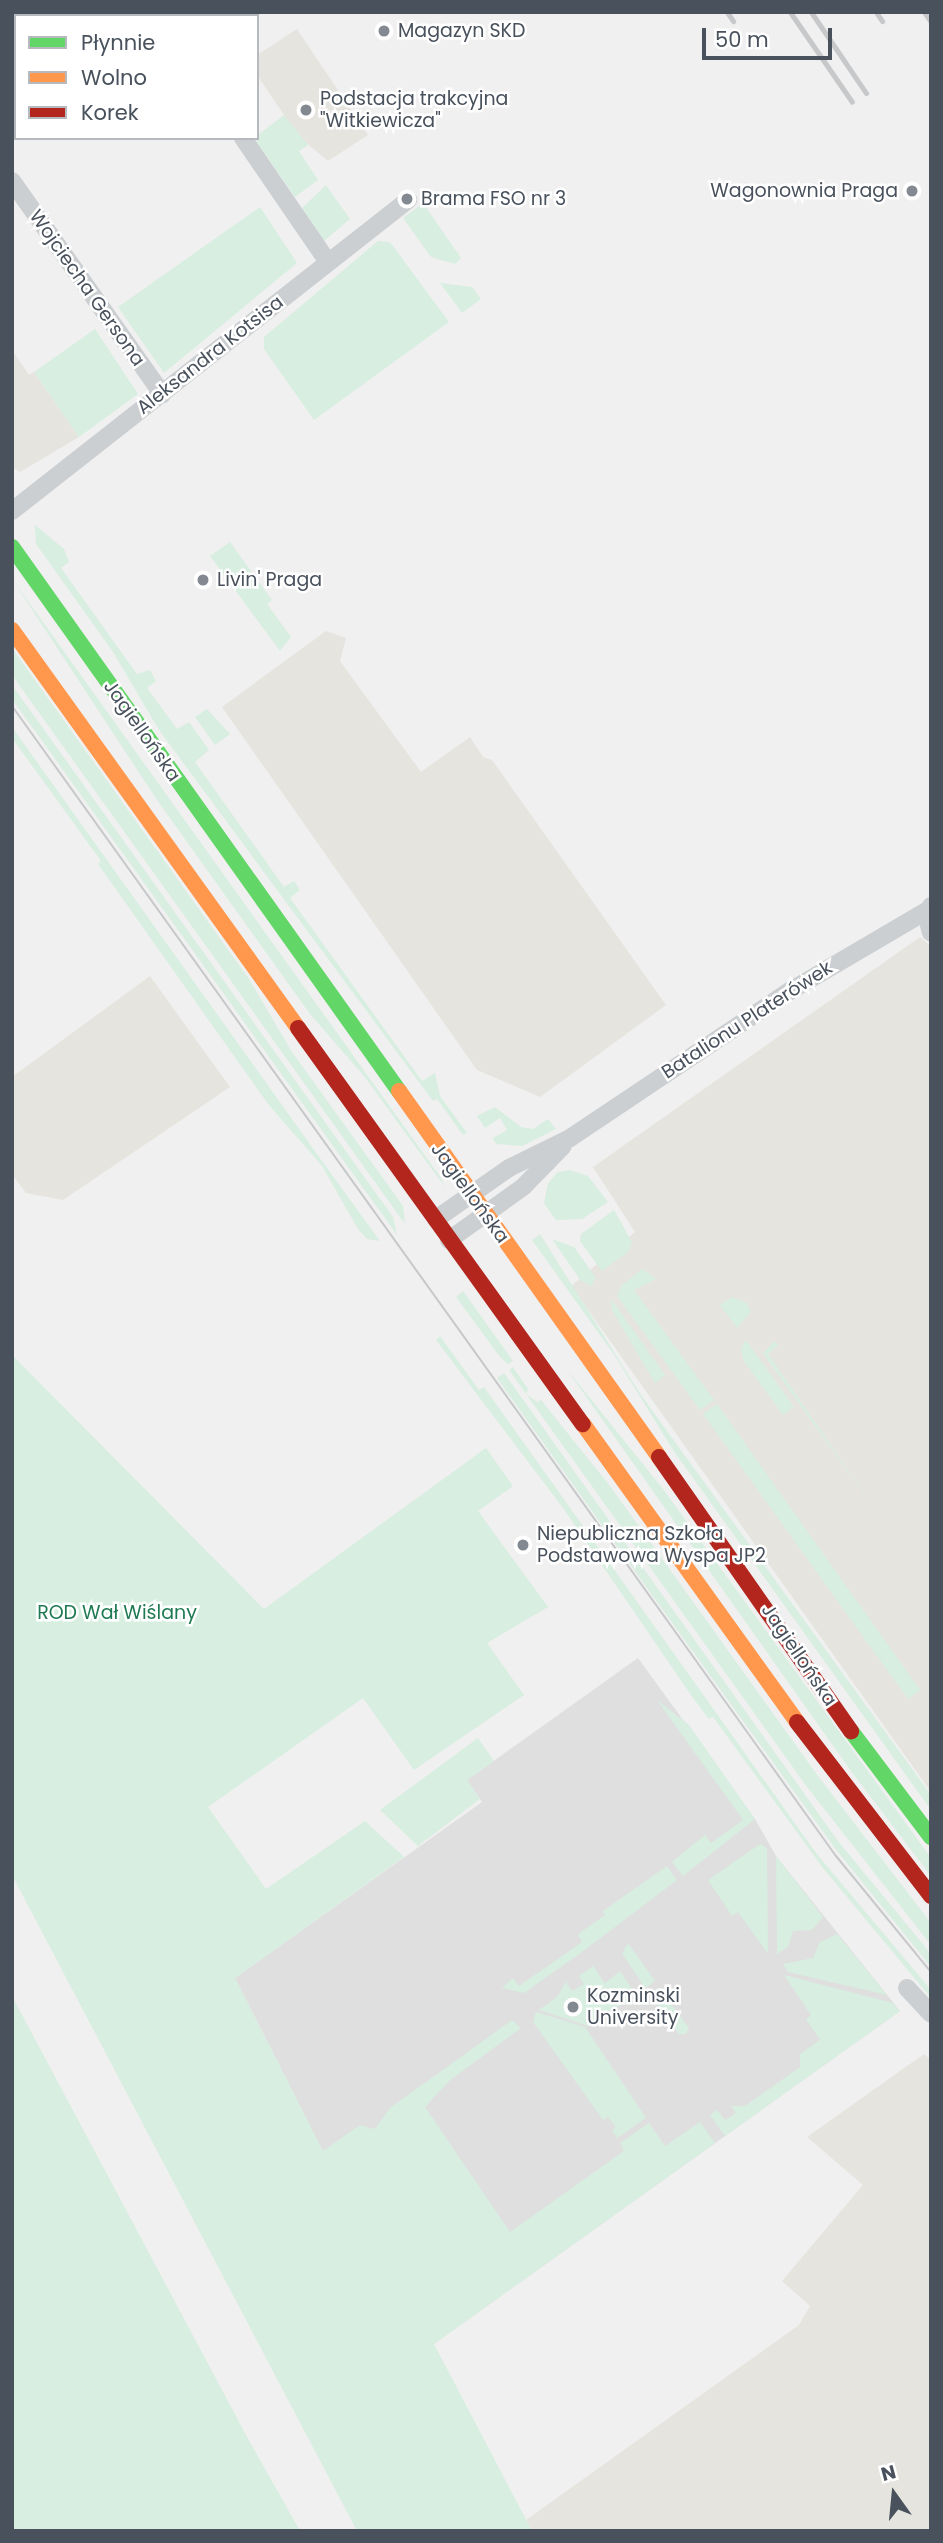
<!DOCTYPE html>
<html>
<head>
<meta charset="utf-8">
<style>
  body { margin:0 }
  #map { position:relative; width:943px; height:2543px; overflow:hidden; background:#f1f0f0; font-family:Poppins,sans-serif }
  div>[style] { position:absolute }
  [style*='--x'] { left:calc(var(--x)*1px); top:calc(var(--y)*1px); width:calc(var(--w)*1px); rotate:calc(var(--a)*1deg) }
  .commercial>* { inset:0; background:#e5e4de }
  .education>* { inset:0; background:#dfdfe0 }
  .green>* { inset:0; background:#d7eee1 }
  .street>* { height:18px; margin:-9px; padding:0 9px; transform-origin:9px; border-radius:9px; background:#cccfd1 }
  .fast>* { height:16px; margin:-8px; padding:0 8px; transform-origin:8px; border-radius:8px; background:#63d668 }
  .slow>* { height:16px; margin:-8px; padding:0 8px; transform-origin:8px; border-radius:8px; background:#ff974d }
  .jam>* { height:16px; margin:-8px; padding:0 8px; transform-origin:8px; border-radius:8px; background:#b3261e }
  .tram>* { height:2px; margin:-1px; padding:0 1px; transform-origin:1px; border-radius:1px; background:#c6c8ca }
  .rail>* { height:5px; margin:-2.5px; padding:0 2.5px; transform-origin:2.5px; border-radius:2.5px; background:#c6c8ca }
  .dots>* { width:19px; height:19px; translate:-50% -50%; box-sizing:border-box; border:4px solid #fff; border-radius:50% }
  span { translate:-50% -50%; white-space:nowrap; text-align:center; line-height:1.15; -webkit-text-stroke:5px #fff; paint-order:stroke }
  .poi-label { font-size:19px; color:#48515c }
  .left { translate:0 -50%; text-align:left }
  .right { translate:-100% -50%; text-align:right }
  .street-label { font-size:19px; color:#48515c }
  .park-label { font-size:19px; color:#1d7a52 }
  .frame { position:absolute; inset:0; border:14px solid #48515c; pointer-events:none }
  .legend { position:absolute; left:14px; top:14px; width:245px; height:126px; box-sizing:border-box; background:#fff; border:2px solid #b6b9be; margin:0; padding:9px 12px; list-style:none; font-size:21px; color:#48515c }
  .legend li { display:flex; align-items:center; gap:14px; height:35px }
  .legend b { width:35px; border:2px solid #b6b9be }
  .north { position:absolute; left:859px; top:2459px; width:70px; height:70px; -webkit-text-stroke:5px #fff; paint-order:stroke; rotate:345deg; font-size:19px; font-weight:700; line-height:28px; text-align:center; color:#48515c }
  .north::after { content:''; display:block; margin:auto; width:24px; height:32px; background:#48515c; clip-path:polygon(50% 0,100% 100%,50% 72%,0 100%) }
  .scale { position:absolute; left:702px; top:28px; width:130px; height:32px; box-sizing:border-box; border:4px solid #48515c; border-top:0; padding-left:9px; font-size:21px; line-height:24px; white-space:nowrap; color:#48515c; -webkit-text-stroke:5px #fff; paint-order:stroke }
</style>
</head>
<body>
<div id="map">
  <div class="commercial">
    <i style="clip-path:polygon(297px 29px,368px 135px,328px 161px,299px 137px,257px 75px,257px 55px)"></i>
    <i style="clip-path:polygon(12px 350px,29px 375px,34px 372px,79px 437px,20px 472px,12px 467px)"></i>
    <i style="clip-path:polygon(326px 631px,346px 638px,340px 661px,421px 772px,470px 737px,483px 757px,492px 760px,666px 1005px,540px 1097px,477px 1070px,222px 707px)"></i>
    <i style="clip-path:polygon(920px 937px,931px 946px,931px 1792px,571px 1286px,635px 1232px,593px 1167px)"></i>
    <i style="clip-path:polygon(150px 976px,230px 1087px,63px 1200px,26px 1193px,12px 1174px,12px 1077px)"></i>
    <i style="clip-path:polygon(924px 2054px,931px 2060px,931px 2531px,532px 2531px,526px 2520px,799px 2325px,810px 2306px,782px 2281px,863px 2185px,807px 2137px)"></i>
  </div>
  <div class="education">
    <i style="clip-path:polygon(638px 1658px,755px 1819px,776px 1856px,900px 2011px,424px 2351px,235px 1978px,482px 1802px,467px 1780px)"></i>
  </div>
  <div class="green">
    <i style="clip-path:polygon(284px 115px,308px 145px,299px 151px,318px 180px,295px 197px,254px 138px)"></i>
    <i style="clip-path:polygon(326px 185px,350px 219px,324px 241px,302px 208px)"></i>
    <i style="clip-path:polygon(423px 203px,461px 258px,455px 264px,431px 257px,403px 218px)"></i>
    <i style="clip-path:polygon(260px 207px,297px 263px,164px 373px,118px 307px)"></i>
    <i style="clip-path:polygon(378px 241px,390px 242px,449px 322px,314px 420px,264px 349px,264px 337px)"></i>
    <i style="clip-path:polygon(440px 283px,472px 287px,481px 299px,462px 313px)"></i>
    <i style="clip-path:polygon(95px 329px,138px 394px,79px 437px,34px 372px)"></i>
    <i style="clip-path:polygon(35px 525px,64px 549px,69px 562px,61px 568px,137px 674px,150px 670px,156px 681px,147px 688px,177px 729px,189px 722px,209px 750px,195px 762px,284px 887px,294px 881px,300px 890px,290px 898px,422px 1081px,435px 1073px,440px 1096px,467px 1133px,463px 1135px,437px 1099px,433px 1101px,159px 730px,113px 652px,36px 544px)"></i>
    <i style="clip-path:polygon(230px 542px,272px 600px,267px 604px,291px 637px,280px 651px,210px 556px)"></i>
    <i style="clip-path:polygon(12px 579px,441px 1178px,445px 1187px,364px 1076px,310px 1014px,157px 800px)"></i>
    <i style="clip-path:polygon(12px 648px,249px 979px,292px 1052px,403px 1206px,405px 1224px,12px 675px)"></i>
    <i style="clip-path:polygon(12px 685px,393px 1217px,397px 1235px,12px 699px)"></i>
    <i style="clip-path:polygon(207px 709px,230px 734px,215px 745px,195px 717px)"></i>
    <i style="clip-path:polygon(12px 727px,327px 1168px,380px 1241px,367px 1239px,358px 1229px,322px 1166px,268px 1104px,98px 864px,101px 861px,12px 738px)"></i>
    <i style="clip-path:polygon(495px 1107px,521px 1127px,533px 1129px,548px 1119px,556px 1129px,522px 1146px,496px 1144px,493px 1138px,507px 1130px,500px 1118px,485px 1128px,477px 1116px)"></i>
    <i style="clip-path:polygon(570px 1170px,588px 1176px,608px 1202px,582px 1219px,556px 1220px,544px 1203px,548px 1183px,558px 1172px)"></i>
    <i style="clip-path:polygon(614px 1210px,632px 1242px,629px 1251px,602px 1271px,580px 1241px,581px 1234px)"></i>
    <i style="clip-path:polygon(540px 1234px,641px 1395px,931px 1795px,931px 1810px,673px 1450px,615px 1356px,532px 1240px)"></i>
    <i style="clip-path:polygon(552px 1239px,574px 1247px,596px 1278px,591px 1286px,581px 1281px)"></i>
    <i style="clip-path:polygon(495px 1268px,565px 1367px,663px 1489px,931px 1858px,931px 1876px,851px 1771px)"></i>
    <i style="clip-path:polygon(642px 1269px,656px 1279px,634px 1290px,714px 1400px,700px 1410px,617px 1296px,621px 1286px)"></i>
    <i style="clip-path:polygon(463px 1291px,513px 1361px,508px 1364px,500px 1357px,456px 1297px)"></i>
    <i style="clip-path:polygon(732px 1297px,747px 1303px,751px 1312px,737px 1328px,720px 1305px)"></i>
    <i style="clip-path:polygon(611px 1299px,665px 1375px,655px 1383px,612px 1310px)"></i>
    <i style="clip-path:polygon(440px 1336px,479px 1390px,484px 1387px,816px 1853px,931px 1990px,931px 1998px,823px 1868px,713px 1717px,709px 1719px,693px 1698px,563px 1508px,436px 1340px)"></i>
    <i style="clip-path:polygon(746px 1340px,794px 1407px,783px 1415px,744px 1361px,741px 1350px)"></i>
    <i style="clip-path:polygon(775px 1341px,778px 1345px,768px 1354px,874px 1508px,763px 1353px)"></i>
    <i style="clip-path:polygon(12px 1355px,264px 1609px,486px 1448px,513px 1486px,478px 1511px,548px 1607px,487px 1643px,524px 1695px,414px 1770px,363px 1698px,208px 1807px,266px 1889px,365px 1821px,404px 1857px,235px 1978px,323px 2151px,360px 2125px,375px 2129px,390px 2108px,512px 2020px,521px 2028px,449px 2081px,425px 2107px,510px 2232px,624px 2151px,620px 2143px,649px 2123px,665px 2146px,700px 2122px,715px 2143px,434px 2344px,532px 2531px,357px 2531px,12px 1875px)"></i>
    <i style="clip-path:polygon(513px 1367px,528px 1389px,526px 1394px,537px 1402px,541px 1400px,610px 1486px,818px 1776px,931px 1923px,931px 1945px,807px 1787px,509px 1370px)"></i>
    <i style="clip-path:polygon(504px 1373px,838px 1841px,931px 1954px,931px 1967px,837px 1851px,647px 1588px,497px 1378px)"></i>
    <i style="clip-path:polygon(717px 1404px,920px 1690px,908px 1699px,703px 1414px)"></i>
    <i style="clip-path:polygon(657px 1700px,689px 1725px,755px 1819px,683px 1876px,672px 1862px,705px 1835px,711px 1843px,743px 1820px)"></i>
    <i style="clip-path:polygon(478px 1738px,494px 1761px,467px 1780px,480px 1799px,418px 1846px,380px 1810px)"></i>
    <i style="clip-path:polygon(760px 1844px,767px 1848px,768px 1954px,738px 1912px,732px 1916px,708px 1880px)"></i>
    <i style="clip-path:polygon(776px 1856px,823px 1917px,812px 1930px,793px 1931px,788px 1947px,777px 1954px)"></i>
    <i style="clip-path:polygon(667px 1866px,677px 1880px,582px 1952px,524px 1993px,502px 1988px,513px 1978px,519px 1986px,582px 1942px,578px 1934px,605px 1915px,603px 1911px)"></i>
    <i style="clip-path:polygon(837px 1934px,887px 1995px,788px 1972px,783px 1964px,813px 1958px,820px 1942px)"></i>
    <i style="clip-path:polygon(628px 1943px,655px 1981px,645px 1988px,622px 1953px)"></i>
    <i style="clip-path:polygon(593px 1966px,605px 1983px,620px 1971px,636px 1995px,588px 2026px,539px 2010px,557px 1997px,566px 1982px,572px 1991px,584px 1984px,579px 1976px)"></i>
    <i style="clip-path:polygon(784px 1975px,893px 2003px,900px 2011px,725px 2136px,710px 2115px,717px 2110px,725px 2120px,736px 2113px,731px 2106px,745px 2106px,800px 2067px,800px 2054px,820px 2040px,806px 2019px,811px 2015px)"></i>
    <i style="clip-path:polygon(659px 1988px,689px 2028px,686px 2034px,679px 2034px,650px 1994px)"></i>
    <i style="clip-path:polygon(12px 1996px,246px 2435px,300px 2531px,12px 2531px)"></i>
    <i style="clip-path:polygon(536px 2012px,585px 2027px,646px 2118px,617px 2138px,612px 2130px,616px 2127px,608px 2117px,603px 2120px,533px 2022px)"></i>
  </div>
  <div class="street">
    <i style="--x:157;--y:12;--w:4;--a:63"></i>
    <i style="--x:243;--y:138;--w:150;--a:55.6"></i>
    <i style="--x:12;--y:181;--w:261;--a:54.8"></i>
    <i style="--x:12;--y:511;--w:504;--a:-38.14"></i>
    <i style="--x:931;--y:906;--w:12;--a:110"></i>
    <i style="--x:927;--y:917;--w:16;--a:76"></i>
    <i style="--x:436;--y:1219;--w:89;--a:-34.9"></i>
    <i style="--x:509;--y:1168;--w:68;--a:-26.2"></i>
    <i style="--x:570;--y:1138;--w:265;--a:-33.8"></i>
    <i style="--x:790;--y:991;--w:160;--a:-30.4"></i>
    <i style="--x:449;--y:1240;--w:91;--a:-35.6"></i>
    <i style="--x:523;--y:1187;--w:57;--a:-45.7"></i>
    <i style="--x:907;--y:1988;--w:35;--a:47"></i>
  </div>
  <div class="fast">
    <i style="--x:12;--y:547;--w:668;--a:54.57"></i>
    <i style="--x:851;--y:1731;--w:133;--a:53"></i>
  </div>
  <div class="slow">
    <i style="--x:12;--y:630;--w:490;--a:54.3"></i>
    <i style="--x:399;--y:1091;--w:449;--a:54.6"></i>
    <i style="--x:583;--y:1424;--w:367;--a:54.3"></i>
  </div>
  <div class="jam">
    <i style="--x:298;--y:1028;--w:488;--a:54.3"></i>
    <i style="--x:659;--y:1457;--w:335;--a:55"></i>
    <i style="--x:797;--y:1722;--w:220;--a:52.4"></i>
  </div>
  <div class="tram">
    <i style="--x:12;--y:706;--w:1415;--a:54.38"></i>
    <i style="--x:836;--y:1856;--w:150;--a:50.7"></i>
  </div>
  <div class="rail">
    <i style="--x:727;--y:12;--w:11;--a:56"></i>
    <i style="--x:790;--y:12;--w:109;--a:55.4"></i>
    <i style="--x:811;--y:12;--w:98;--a:55.8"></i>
    <i style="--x:876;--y:12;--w:11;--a:56"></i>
    <i style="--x:924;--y:12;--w:12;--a:55"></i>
  </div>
  <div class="dots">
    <i style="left:384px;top:31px;background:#838990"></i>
    <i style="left:306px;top:110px;background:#838990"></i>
    <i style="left:912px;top:191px;background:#838990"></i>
    <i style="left:407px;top:199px;background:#838990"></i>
    <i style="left:203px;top:580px;background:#838990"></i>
    <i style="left:523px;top:1545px;background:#838990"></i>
    <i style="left:573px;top:2007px;background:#838990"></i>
  </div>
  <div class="poi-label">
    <span class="left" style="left:398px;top:31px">Magazyn SKD</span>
    <span class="left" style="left:320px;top:110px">Podstacja trakcyjna<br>"Witkiewicza"</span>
    <span class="right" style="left:898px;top:191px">Wagonownia Praga</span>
    <span class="left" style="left:421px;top:199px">Brama FSO nr 3</span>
    <span class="left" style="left:217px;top:580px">Livin' Praga</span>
    <span class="left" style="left:537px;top:1545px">Niepubliczna Szkoła<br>Podstawowa Wyspa JP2</span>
    <span class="left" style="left:587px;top:2007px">Kozminski<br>University</span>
  </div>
  <div class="street-label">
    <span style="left:87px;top:288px;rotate:55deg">Wojciecha Gersona</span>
    <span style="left:210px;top:355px;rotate:-38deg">Aleksandra Kotsisa</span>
    <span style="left:142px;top:731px;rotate:55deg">Jagiellońska</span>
    <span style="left:747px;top:1020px;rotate:-33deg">Batalionu Platerówek</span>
    <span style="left:470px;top:1193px;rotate:54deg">Jagiellońska</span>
    <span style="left:799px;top:1655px;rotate:56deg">Jagiellońska</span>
  </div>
  <div class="park-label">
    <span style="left:117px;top:1613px">ROD Wał Wiślany</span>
  </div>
  <div class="frame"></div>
  <ul class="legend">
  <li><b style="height:9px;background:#63d668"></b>Płynnie</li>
  <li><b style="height:9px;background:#ff974d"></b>Wolno</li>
  <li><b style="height:9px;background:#b3261e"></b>Korek</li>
  </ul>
  <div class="north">N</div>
  <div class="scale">50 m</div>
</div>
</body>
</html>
